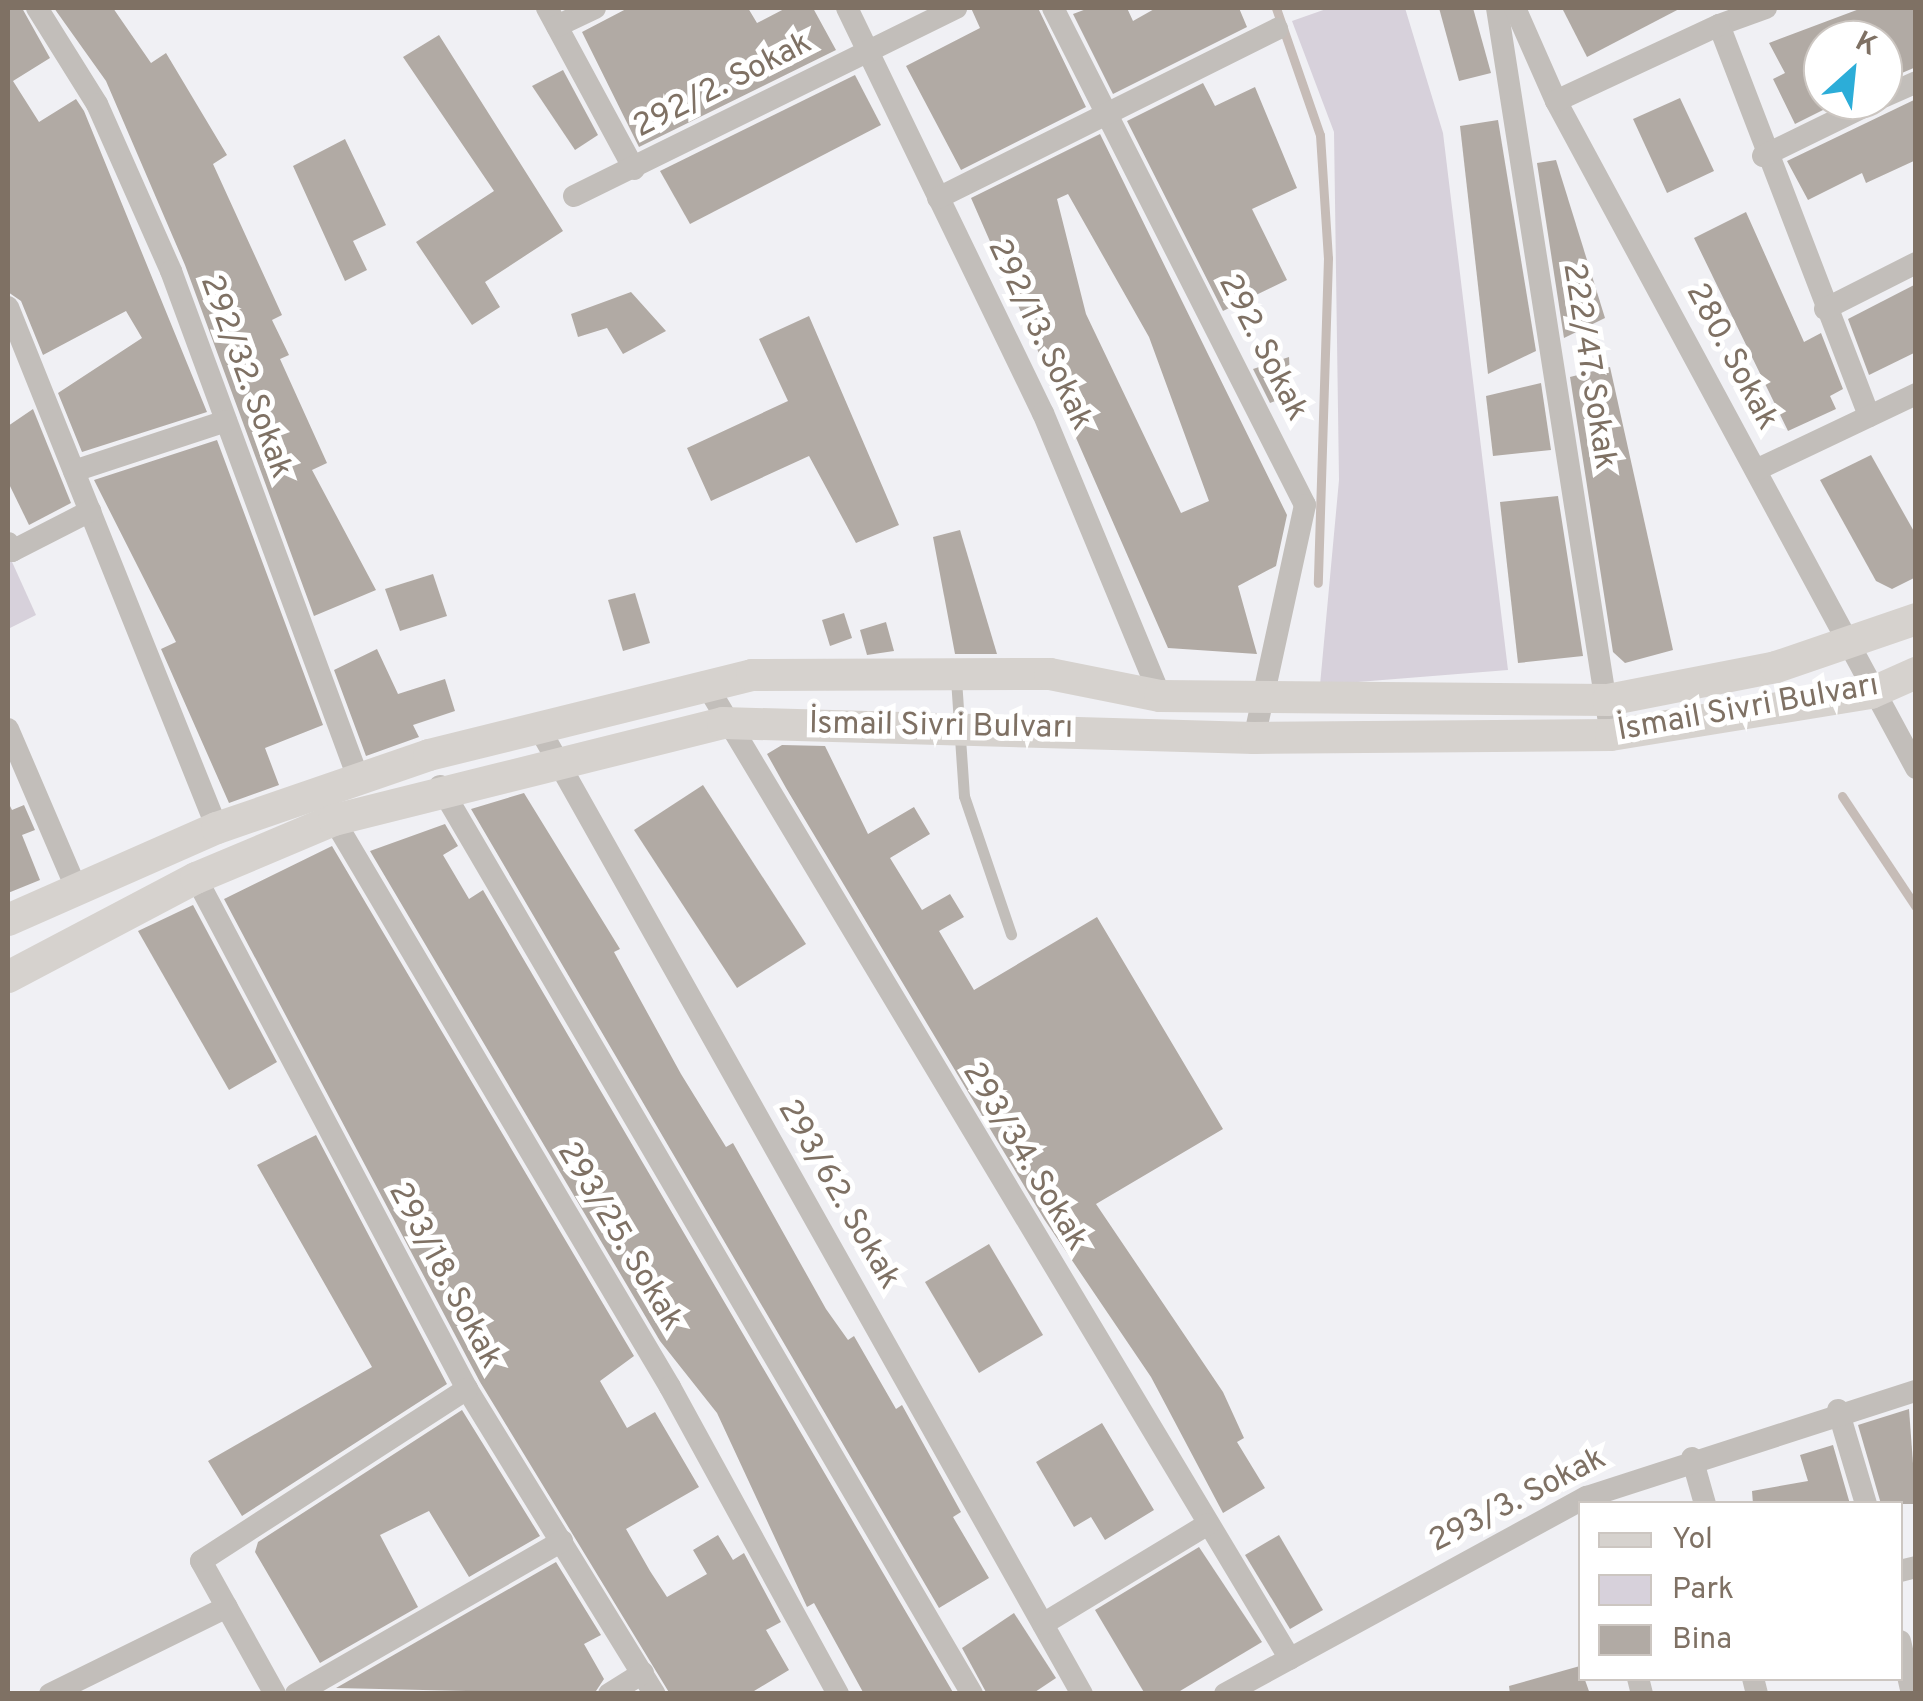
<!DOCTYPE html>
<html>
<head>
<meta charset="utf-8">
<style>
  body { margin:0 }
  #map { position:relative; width:1923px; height:1701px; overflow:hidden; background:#f0f0f4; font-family:Overpass,sans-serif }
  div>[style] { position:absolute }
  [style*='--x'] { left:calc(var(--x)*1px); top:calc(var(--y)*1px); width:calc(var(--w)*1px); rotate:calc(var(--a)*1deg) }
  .green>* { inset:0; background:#d7d1db }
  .stream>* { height:9px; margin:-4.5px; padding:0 4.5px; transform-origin:4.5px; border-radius:4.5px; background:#c6bcb7 }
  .building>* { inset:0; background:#b1aaa4 }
  .service>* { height:11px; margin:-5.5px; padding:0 5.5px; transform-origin:5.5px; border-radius:5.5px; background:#c2beba }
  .minor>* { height:22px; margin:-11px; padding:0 11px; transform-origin:11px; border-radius:11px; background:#c2beba }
  .secondary>* { height:32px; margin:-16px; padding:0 16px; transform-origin:16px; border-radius:16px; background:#d6d2ce }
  span { translate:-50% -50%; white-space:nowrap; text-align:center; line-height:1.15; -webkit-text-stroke:10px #fff; paint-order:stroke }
  .street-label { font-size:32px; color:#7f7164 }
  .frame { position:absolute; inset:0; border:10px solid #7f7164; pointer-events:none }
  .legend { position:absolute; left:1578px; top:1501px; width:325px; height:180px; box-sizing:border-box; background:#fff; border:2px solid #ccc6c1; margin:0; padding:12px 18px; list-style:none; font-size:30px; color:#7f7164 }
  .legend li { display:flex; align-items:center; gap:20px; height:50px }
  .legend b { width:50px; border:2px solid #ccc6c1 }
  .north { position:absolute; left:1803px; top:20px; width:100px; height:100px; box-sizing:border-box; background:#fff; border:2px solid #ccc6c1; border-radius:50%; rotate:27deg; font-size:28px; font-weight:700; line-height:40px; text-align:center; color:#7f7164 }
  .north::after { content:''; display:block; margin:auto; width:35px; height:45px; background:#2cadd8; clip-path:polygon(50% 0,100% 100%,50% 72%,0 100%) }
</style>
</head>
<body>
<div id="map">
  <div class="green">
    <i style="clip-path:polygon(1329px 8px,1405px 8px,1443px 133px,1508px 670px,1320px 685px,1339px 480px,1334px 132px,1292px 21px)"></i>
    <i style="clip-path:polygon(8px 553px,36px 615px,8px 629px)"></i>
  </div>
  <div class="stream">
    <i style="--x:1276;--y:8;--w:134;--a:70.9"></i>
    <i style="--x:1320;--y:135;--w:123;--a:86.3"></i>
    <i style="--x:1328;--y:258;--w:325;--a:91.8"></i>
    <i style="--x:1842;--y:796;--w:133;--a:56.3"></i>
  </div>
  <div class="building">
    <i style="clip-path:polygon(8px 8px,22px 8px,50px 58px,13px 81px,39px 122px,76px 99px,84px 111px,207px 412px,82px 452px,58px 393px,142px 338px,126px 311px,43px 355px,21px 301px,8px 292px)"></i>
    <i style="clip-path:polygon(54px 8px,113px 8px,151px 63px,166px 53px,227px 155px,213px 164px,282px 315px,272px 320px,289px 355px,280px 359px,327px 463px,312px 470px,376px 590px,314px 616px,185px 265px,106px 81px)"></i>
    <i style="clip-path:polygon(628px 8px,748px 8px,757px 23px,786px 8px,813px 8px,836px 50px,639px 147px,582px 32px)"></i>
    <i style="clip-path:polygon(971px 8px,1038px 8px,1086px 107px,961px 170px,906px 66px,980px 28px)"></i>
    <i style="clip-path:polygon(1089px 8px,1127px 8px,1133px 21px,1156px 8px,1239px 8px,1247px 27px,1113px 94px,1073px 14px)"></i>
    <i style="clip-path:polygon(1439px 8px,1473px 8px,1491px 73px,1459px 81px)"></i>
    <i style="clip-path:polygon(1562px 8px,1681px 8px,1587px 57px)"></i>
    <i style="clip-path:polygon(1862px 8px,1916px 8px,1916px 67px,1883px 81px,1883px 40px,1823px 40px,1823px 110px,1795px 124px,1773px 79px,1785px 73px,1769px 43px)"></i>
    <i style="clip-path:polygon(439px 35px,563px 231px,485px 282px,500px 307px,472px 325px,416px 242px,494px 191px,403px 57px)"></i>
    <i style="clip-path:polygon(563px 70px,598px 135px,575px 150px,532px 86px)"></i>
    <i style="clip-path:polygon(855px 75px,881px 125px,690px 224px,660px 171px)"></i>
    <i style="clip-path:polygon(1203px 83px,1215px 106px,1255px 87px,1297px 188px,1252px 209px,1287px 280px,1223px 311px,1127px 121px)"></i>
    <i style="clip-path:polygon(1680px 98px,1714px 171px,1667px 193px,1633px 119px)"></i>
    <i style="clip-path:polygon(1916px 99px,1916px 160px,1866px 183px,1862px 173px,1808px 200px,1787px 161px)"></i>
    <i style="clip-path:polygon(1498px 120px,1536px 351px,1488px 374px,1460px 126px)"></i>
    <i style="clip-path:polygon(evenodd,1100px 134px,1287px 515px,1276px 566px,1238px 586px,1257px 654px,1168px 648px,971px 198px,1100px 134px,1068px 194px,1149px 337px,1209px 501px,1181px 513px,1086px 314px,1057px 199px,1068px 194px)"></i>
    <i style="clip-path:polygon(345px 139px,386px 225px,353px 241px,367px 270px,345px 281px,293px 166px)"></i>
    <i style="clip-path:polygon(1556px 160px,1605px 318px,1564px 338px,1537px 163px)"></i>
    <i style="clip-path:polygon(1746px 212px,1804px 342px,1821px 333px,1843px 389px,1830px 396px,1836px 409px,1788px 431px,1694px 238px)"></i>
    <i style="clip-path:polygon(1916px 284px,1916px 352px,1869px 375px,1848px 319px)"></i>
    <i style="clip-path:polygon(631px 292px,666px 331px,623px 354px,607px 328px,578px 337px,571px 314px)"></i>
    <i style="clip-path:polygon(809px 316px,899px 525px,856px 543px,809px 456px,711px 501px,687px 448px,788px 401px,759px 339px)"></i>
    <i style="clip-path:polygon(1289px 357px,1291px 395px,1270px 403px,1253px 369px)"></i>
    <i style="clip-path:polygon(1610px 367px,1673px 650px,1625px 663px,1613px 652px,1570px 377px)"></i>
    <i style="clip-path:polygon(1541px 383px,1551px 450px,1493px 456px,1486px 396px)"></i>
    <i style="clip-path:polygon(33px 409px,71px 503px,29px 525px,8px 482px,8px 426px)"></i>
    <i style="clip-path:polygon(217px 440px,323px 725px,265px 748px,279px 785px,229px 803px,161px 649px,176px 642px,94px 480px)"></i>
    <i style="clip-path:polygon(1871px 455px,1916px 535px,1916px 577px,1892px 589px,1876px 581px,1820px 480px)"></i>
    <i style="clip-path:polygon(1558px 496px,1583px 656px,1518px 663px,1500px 502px)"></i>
    <i style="clip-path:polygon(960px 530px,997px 654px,955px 654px,933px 537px)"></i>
    <i style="clip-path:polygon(433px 574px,447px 616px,400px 631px,385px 589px)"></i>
    <i style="clip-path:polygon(635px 593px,650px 643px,623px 651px,608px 600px)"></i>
    <i style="clip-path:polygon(844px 613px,852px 638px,830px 646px,822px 620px)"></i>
    <i style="clip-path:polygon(886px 622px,894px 651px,867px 655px,860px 630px)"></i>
    <i style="clip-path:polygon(377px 649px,398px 694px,445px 679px,455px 711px,413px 725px,419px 737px,366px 756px,334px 670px)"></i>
    <i style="clip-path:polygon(782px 745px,825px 746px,868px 834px,914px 807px,930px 834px,890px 858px,922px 910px,950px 894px,964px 917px,939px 931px,974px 990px,1097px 917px,1223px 1129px,1096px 1204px,1223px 1392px,1244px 1438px,1237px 1442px,1265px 1488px,1223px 1513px,1151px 1377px,1044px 1219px,786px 788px,767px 754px)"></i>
    <i style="clip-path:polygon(703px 785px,806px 944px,737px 988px,634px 830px)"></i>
    <i style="clip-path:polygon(524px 793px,620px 949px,614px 952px,681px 1074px,726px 1147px,733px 1143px,826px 1309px,848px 1340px,854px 1336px,896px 1409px,902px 1405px,961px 1512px,953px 1517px,989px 1578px,939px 1608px,471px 809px)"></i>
    <i style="clip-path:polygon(8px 802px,12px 810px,24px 805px,35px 830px,22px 835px,40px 880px,8px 893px)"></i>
    <i style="clip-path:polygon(445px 824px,458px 846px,443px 855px,469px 899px,483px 890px,954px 1694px,864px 1694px,814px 1603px,807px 1607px,717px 1413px,660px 1341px,370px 851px)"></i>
    <i style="clip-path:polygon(332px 846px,634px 1356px,600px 1381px,627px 1428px,655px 1412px,699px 1487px,626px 1529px,650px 1571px,667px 1597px,707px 1574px,693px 1550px,718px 1535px,733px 1560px,744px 1553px,781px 1622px,766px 1630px,789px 1670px,749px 1694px,670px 1694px,480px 1382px,224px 899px)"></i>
    <i style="clip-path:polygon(193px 905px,277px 1062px,229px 1090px,138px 931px)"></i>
    <i style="clip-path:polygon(316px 1135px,447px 1384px,242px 1516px,208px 1461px,372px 1367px,257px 1165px)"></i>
    <i style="clip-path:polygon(989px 1244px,1043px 1335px,979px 1373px,925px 1282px)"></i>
    <i style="clip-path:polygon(1909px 1409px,1916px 1504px,1881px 1504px,1858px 1425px)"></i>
    <i style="clip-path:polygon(462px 1410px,540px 1536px,469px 1577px,429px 1511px,380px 1535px,418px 1607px,320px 1663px,255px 1552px,258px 1542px)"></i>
    <i style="clip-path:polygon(1102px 1423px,1154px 1510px,1105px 1540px,1091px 1517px,1074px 1527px,1036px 1462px)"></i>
    <i style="clip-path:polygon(1833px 1445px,1850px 1504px,1753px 1504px,1752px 1491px,1808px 1481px,1800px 1455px)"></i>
    <i style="clip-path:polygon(1279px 1535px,1323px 1610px,1290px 1629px,1245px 1555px)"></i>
    <i style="clip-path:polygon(1199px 1547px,1262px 1642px,1175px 1694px,1145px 1694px,1095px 1610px)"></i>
    <i style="clip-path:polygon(556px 1562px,601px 1635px,584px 1644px,604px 1679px,594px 1694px,336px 1688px)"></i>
    <i style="clip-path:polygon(1014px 1613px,1056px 1678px,1032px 1694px,987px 1694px,962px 1648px)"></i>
    <i style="clip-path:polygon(1580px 1666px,1590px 1694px,1510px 1694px,1509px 1686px)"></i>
  </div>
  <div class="service">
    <i style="--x:956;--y:679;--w:117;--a:86.1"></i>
    <i style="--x:964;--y:796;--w:146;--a:71.2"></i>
  </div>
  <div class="minor">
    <i style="--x:37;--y:8;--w:113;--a:58"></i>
    <i style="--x:97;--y:104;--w:183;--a:66.1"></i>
    <i style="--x:171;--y:271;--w:546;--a:69.74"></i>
    <i style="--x:547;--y:8;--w:183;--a:61.6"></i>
    <i style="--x:847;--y:8;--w:450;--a:64.2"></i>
    <i style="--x:1043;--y:413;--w:306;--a:67.5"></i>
    <i style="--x:1053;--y:8;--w:557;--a:63.11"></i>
    <i style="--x:1305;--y:505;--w:239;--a:102.3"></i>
    <i style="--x:1497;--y:8;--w:736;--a:81.09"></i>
    <i style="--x:1515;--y:8;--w:102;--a:66.2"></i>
    <i style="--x:1556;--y:101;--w:758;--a:61.64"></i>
    <i style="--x:1766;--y:8;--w:50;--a:160.1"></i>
    <i style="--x:1719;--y:25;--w:419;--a:69"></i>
    <i style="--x:557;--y:26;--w:42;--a:-25.3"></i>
    <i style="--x:1883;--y:97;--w:36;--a:-24"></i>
    <i style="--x:1556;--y:101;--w:180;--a:-25"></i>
    <i style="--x:1763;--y:156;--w:128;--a:-26"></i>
    <i style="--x:574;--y:196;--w:426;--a:-26.2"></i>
    <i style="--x:938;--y:198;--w:379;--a:-26.5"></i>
    <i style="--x:8;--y:307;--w:561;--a:68.14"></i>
    <i style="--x:1825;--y:309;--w:102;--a:-26.8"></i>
    <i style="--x:1756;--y:470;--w:177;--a:-25.4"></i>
    <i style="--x:74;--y:471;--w:160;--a:-18.2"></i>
    <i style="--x:8;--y:543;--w:9;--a:63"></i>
    <i style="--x:12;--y:551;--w:88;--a:-27.1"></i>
    <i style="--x:707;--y:686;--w:1134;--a:59.07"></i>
    <i style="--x:539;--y:728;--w:1108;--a:60.66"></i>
    <i style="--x:8;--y:729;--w:173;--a:66.8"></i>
    <i style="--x:440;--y:786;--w:1052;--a:59.63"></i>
    <i style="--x:334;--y:820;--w:659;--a:59.35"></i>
    <i style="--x:670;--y:1387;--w:350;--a:61.3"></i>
    <i style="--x:196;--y:878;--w:578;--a:62.06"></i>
    <i style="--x:467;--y:1389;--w:358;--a:58.4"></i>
    <i style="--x:1838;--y:1410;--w:98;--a:73.4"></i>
    <i style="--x:1692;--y:1458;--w:48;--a:74.2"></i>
    <i style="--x:1900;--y:1571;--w:16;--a:-14"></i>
    <i style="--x:1043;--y:1624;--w:193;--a:-31.2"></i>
    <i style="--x:1900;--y:1641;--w:54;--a:77.2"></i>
    <i style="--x:1638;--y:1678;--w:16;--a:76"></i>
    <i style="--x:1753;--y:1678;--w:16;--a:76"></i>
    <i style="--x:50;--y:1694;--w:197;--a:-26.2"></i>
    <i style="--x:275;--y:1694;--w:152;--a:-119.1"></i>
    <i style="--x:201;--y:1561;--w:317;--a:-32.9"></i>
    <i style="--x:296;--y:1694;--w:307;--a:-29.9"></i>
    <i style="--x:609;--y:1694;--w:40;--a:-32"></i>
    <i style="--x:1225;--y:1694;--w:412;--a:-28.6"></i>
    <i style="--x:1587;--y:1497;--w:346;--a:-17.9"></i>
  </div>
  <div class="secondary">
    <i style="--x:8;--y:920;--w:228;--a:-23.8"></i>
    <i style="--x:217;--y:828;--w:224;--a:-19"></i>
    <i style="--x:429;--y:755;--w:333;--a:-13.9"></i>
    <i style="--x:752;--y:675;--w:298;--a:-0.2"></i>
    <i style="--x:1050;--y:674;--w:112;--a:11.3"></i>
    <i style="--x:1160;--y:696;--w:448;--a:0.5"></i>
    <i style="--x:1608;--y:700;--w:171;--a:-11.1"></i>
    <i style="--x:1776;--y:667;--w:148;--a:-18.9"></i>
    <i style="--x:8;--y:977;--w:212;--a:-27.8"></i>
    <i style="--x:196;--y:878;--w:150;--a:-22.8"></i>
    <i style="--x:334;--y:820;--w:401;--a:-14"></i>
    <i style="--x:723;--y:723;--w:531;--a:1.62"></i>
    <i style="--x:1254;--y:738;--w:357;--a:-0.5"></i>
    <i style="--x:1611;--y:735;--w:263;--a:-9.2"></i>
    <i style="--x:1871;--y:693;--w:49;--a:-24"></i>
  </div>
  <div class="street-label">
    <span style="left:723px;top:86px;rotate:-27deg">292/2. Sokak</span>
    <span style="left:1039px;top:335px;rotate:65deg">292/13. Sokak</span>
    <span style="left:1262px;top:348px;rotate:63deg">292. Sokak</span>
    <span style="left:1731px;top:357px;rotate:62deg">280. Sokak</span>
    <span style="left:1588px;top:366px;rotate:81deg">222/47. Sokak</span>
    <span style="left:245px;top:377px;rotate:70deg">292/32. Sokak</span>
    <span style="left:1748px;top:709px;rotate:-10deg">İsmail Sivri Bulvarı</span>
    <span style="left:941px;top:727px;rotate:1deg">İsmail Sivri Bulvarı</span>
    <span style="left:1024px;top:1157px;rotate:59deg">293/34. Sokak</span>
    <span style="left:838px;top:1195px;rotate:60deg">293/62. Sokak</span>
    <span style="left:619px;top:1237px;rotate:59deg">293/25. Sokak</span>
    <span style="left:444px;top:1276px;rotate:62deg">293/18. Sokak</span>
    <span style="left:1518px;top:1501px;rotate:-27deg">293/3. Sokak</span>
  </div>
  <div class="frame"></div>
  <ul class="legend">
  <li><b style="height:12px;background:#d6d2ce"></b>Yol</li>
  <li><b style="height:28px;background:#d7d1db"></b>Park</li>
  <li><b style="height:28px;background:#b1aaa4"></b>Bina</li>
  </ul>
  <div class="north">K</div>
</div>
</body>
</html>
